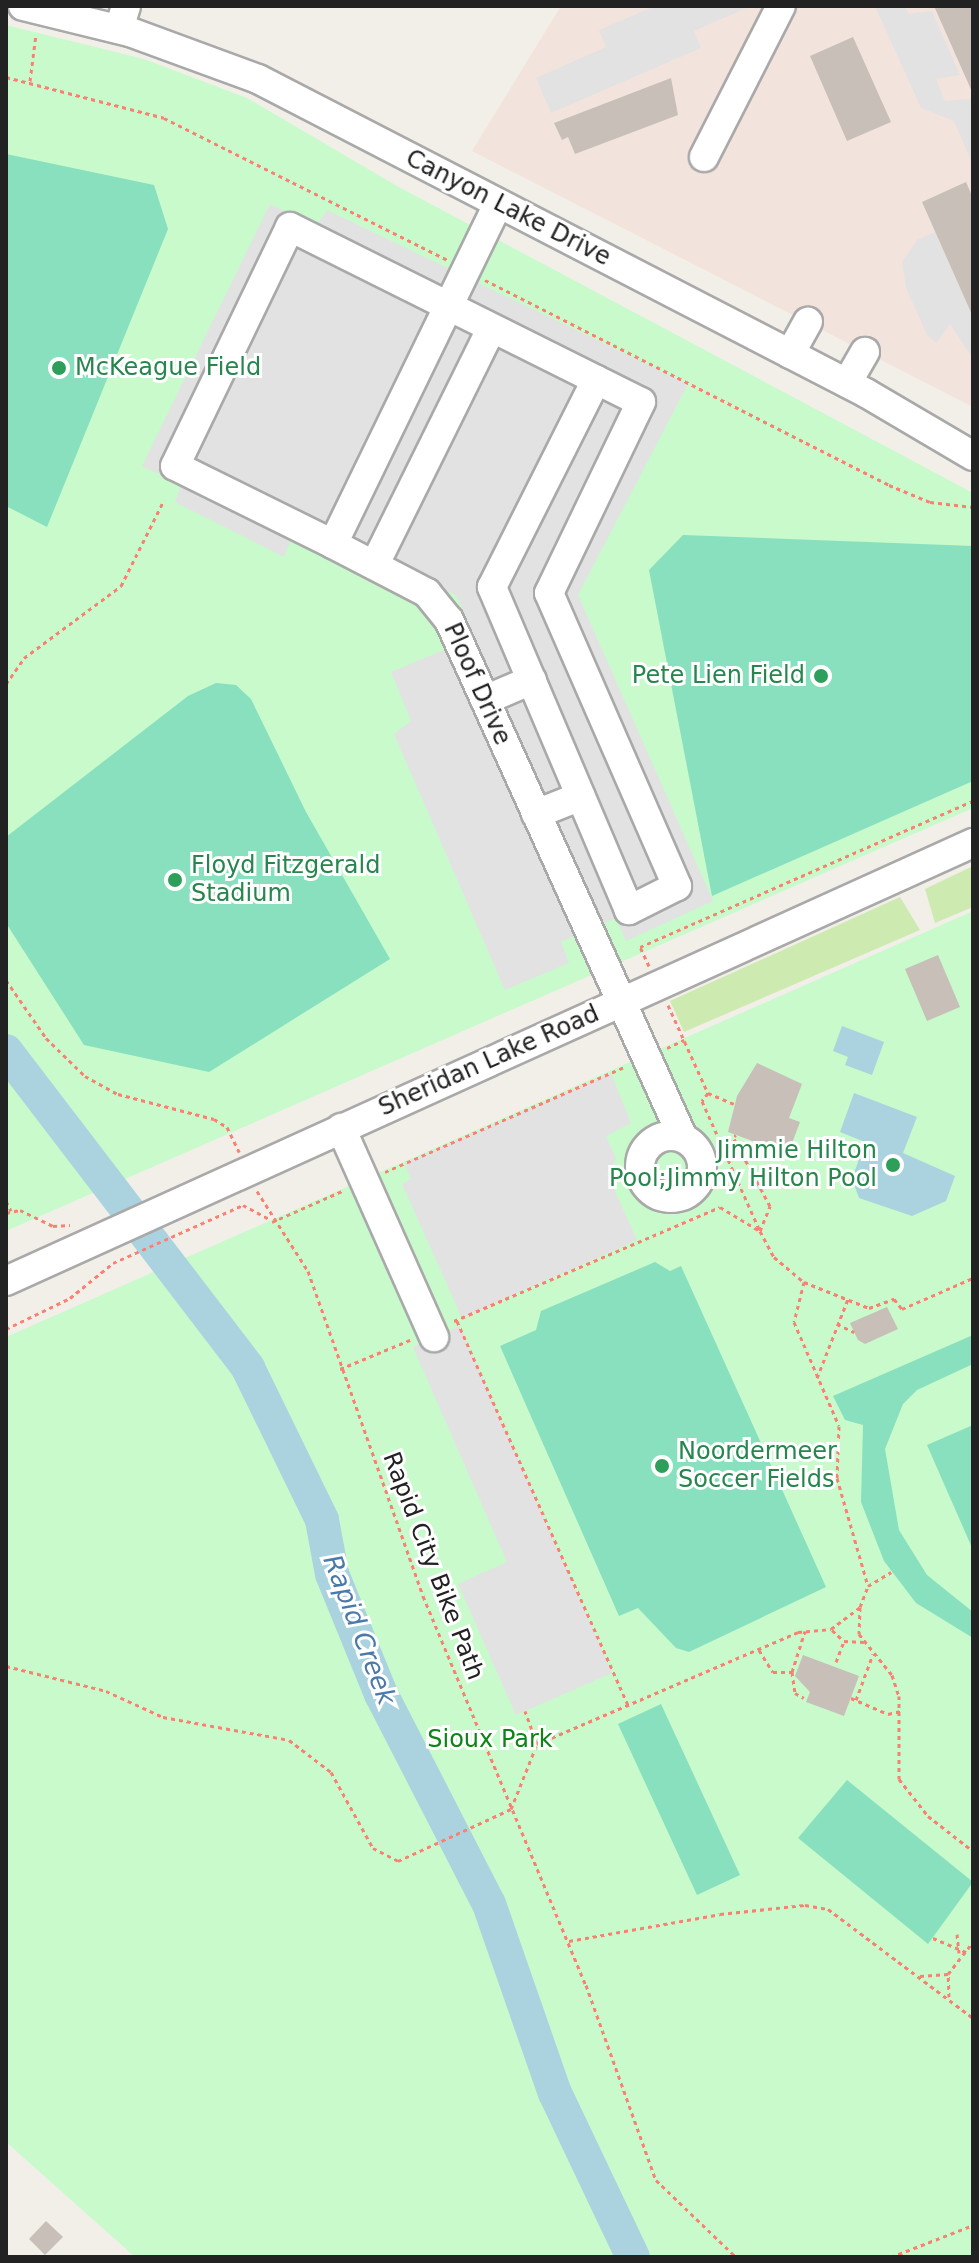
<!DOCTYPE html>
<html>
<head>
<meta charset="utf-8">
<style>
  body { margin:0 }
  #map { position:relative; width:979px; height:2263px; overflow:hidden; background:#f2efe9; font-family:"DejaVu Sans",sans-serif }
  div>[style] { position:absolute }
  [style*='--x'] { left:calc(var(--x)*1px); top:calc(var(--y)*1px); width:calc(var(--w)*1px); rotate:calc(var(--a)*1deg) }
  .military>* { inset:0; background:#f3e3dd }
  .grass>* { inset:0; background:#cdebb0 }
  .park>* { inset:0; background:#c8facc }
  .pitch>* { inset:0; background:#88e0be }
  .parking>* { inset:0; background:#e2e2e2 }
  .water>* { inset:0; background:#aad3df }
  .river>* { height:34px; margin:-17px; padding:0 17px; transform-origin:17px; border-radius:17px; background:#aad3df }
  .building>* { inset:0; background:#c7bfb8 }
  .path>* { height:3px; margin-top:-1.5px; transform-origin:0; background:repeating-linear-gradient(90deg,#fa8072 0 4px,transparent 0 8px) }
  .roads { filter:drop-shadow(2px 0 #a9a9a9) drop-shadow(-2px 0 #a9a9a9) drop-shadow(0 2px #a9a9a9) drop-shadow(0 -2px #a9a9a9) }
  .minor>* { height:28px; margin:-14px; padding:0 14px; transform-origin:14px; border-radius:14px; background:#fff }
  .minor>.ring { margin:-14px; padding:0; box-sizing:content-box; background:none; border:28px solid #fff; border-radius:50% }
  .dots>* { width:22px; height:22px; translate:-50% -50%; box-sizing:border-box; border:4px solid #fff; border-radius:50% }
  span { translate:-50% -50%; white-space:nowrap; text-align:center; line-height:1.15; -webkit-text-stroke:6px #fff; paint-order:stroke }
  .street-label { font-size:24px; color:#222 }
  .leisure-label { font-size:24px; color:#27864d }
  .left { translate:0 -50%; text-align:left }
  .right { translate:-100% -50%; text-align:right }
  .park-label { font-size:24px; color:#0c8416 }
  .water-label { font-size:26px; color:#4a7aab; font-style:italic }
  .frame { position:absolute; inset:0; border:8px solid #222; pointer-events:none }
</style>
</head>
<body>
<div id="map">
  <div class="military">
    <i style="clip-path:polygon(561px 6px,973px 6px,973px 407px,472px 151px)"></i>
  </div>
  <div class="grass">
    <i style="clip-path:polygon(973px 866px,973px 907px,935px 923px,925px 889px)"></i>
    <i style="clip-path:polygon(900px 897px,920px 930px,684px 1032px,670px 1001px)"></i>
  </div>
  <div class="park">
    <i style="clip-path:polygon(6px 25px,144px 59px,247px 98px,397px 186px,973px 493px,973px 808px,6px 1231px)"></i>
    <i style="clip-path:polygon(973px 911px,973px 2257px,135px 2257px,6px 2142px,6px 1337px)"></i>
  </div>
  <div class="pitch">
    <i style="clip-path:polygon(6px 154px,154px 185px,168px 229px,47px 527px,6px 506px)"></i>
    <i style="clip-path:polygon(683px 535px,973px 546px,973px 781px,712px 896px,649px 570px)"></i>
    <i style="clip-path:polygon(216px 683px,236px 685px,251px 699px,306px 812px,390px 959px,209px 1072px,84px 1045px,6px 923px,6px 837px,188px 696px)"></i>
    <i style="clip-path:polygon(655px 1262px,670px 1271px,681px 1266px,826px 1587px,689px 1652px,676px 1648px,638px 1608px,619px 1616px,500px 1346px,536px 1330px,541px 1311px)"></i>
    <i style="clip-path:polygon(973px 1335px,973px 1364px,917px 1390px,903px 1404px,885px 1449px,899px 1530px,927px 1575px,973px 1612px,973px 1638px,916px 1603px,884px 1561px,861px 1502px,863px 1425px,845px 1420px,833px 1396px)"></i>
    <i style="clip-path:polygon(973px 1425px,973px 1550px,927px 1445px)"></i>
    <i style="clip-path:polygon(661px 1704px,740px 1875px,697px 1895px,618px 1724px)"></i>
    <i style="clip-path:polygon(847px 1780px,973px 1882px,928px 1944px,798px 1838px)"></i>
  </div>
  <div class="parking">
    <i style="clip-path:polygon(655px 6px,751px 6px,694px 31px,701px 48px,551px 113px,536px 78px,606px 47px,599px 30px)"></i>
    <i style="clip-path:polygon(875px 6px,905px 6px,908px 14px,932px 11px,960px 75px,936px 79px,945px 101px,971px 99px,973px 104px,973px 165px,954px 121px,921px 108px)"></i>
    <i style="clip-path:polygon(270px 204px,316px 227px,327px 210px,688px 384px,578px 595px,713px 901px,626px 941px,616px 918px,561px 942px,569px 963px,505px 990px,394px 734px,411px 721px,391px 672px,475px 637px,457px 596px,299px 520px,284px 557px,175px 502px,181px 485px,142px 466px)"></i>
    <i style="clip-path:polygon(935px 232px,973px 317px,973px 359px,950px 324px,936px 343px,927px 335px,906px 288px,902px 262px,917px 240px)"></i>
    <i style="clip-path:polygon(611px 1073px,631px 1123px,606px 1136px,616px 1159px,607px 1174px,637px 1240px,462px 1318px,402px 1184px,411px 1179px,404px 1163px)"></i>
    <i style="clip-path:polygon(460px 1326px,612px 1673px,516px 1715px,458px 1584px,507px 1562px,413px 1347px)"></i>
  </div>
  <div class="water">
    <i style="clip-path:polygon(842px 1026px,884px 1042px,872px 1075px,845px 1065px,848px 1057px,833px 1051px)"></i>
    <i style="clip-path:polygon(854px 1093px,917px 1117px,903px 1153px,955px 1176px,946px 1201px,912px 1216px,859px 1198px,852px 1179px,865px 1142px,840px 1132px)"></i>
  </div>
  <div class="river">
    <i style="--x:6;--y:1051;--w:399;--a:52.6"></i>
    <i style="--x:248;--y:1368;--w:169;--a:64"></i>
    <i style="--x:322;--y:1520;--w:55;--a:79.5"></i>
    <i style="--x:332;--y:1574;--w:130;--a:67.8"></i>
    <i style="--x:381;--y:1694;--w:236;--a:62.8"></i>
    <i style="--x:489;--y:1904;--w:200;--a:70.8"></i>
    <i style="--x:555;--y:2093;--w:182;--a:64.6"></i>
  </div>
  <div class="building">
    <i style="clip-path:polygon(934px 6px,973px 6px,973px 94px)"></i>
    <i style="clip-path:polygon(853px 37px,891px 122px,847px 141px,810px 56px)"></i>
    <i style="clip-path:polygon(671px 78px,678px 115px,575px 154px,568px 137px,562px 140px,554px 123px)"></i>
    <i style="clip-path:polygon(966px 182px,973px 198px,973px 317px,922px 202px)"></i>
    <i style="clip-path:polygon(938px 955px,960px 1007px,927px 1021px,905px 969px)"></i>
    <i style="clip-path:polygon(757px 1063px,802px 1084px,789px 1118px,800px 1122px,788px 1154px,728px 1132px,737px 1096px)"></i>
    <i style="clip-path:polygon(887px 1307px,898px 1329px,865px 1344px,858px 1340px,850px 1323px)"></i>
    <i style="clip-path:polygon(803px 1655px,859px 1676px,844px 1716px,806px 1702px,810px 1692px,795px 1676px)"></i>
    <i style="clip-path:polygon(46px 2221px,63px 2237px,45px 2255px,29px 2239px)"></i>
  </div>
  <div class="path">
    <i style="--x:6;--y:77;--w:163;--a:14.5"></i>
    <i style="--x:164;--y:118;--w:317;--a:26.6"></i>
    <i style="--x:30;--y:81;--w:47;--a:-82.7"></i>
    <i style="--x:485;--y:280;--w:453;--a:26.9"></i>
    <i style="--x:889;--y:485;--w:44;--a:22.5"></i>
    <i style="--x:930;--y:502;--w:43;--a:6.6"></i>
    <i style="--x:6;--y:684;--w:32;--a:-55"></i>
    <i style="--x:24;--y:658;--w:121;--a:-36.6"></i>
    <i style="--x:121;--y:586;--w:96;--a:-63.4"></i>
    <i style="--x:649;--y:966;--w:21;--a:-115"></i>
    <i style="--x:640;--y:947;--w:364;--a:-23.7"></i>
    <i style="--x:6;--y:980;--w:70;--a:55.4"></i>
    <i style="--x:46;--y:1038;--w:54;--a:44.3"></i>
    <i style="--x:85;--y:1076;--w:38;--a:29"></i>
    <i style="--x:118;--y:1094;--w:99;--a:14.6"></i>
    <i style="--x:214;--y:1119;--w:15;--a:32"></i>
    <i style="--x:227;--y:1127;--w:28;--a:64"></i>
    <i style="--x:668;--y:1005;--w:97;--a:65.6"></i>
    <i style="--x:708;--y:1093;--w:28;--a:23"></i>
    <i style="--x:667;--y:1048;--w:19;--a:-25"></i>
    <i style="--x:708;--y:1093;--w:10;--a:127"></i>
    <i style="--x:702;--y:1101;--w:142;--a:66"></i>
    <i style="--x:760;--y:1231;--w:27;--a:-68"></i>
    <i style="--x:770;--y:1206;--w:76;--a:-118.2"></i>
    <i style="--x:721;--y:1145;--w:18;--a:-34"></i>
    <i style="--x:385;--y:1172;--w:261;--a:-23.7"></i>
    <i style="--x:257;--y:1191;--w:95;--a:57.5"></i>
    <i style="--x:308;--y:1271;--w:345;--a:70.5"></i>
    <i style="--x:423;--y:1596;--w:422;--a:67.3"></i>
    <i style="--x:586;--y:1985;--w:207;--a:70.3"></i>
    <i style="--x:656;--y:2180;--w:111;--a:43.9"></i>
    <i style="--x:6;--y:1201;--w:11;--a:63"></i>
    <i style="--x:6;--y:1213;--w:14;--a:-12"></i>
    <i style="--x:20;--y:1210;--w:37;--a:26"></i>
    <i style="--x:53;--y:1226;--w:17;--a:-3"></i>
    <i style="--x:272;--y:1222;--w:77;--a:-23.9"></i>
    <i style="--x:804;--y:1282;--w:41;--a:104"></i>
    <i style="--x:794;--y:1322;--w:113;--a:66.6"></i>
    <i style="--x:839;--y:1426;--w:52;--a:92.2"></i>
    <i style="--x:837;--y:1478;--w:112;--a:74"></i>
    <i style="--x:454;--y:1321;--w:289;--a:-23.2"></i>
    <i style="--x:720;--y:1207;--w:47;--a:31"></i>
    <i style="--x:760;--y:1231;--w:30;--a:62"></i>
    <i style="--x:774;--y:1257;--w:39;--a:40"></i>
    <i style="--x:804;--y:1282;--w:70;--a:21.8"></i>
    <i style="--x:869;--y:1308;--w:27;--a:-20"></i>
    <i style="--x:894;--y:1299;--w:13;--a:51"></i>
    <i style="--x:902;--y:1309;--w:77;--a:-23.6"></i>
    <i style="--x:457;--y:1321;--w:420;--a:66"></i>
    <i style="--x:837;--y:1324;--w:19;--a:25"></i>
    <i style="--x:6;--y:1329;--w:71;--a:-25.8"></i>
    <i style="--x:70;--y:1298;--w:55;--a:-39.1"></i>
    <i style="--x:113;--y:1263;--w:142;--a:-24"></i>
    <i style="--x:243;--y:1205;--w:30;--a:28"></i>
    <i style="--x:340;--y:1369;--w:76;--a:-22.5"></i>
    <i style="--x:817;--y:1378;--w:85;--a:-68.6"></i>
    <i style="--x:860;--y:1607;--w:27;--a:92"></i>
    <i style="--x:859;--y:1634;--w:53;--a:51.2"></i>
    <i style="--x:892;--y:1675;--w:22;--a:72"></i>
    <i style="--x:899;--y:1696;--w:83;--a:90"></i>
    <i style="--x:899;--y:1779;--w:47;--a:51.9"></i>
    <i style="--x:928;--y:1816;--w:57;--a:37.9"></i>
    <i style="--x:832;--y:1630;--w:16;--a:43"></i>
    <i style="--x:844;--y:1641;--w:20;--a:3"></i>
    <i style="--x:759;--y:1650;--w:26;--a:58"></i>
    <i style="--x:773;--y:1672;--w:19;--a:0"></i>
    <i style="--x:792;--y:1672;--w:43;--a:-72.4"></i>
    <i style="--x:836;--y:1662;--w:22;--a:-69"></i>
    <i style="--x:6;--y:1666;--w:103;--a:14"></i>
    <i style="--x:106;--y:1691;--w:63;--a:24.5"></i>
    <i style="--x:163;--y:1717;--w:128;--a:10.3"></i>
    <i style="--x:289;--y:1740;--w:53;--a:37.3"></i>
    <i style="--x:331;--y:1772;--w:87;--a:61.1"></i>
    <i style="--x:373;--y:1848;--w:28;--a:27"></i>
    <i style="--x:398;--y:1861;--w:124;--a:-24.7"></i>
    <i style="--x:511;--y:1809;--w:70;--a:-68.2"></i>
    <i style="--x:537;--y:1744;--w:35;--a:-110"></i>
    <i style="--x:792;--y:1672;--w:21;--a:82"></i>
    <i style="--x:795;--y:1693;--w:10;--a:29"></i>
    <i style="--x:851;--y:1698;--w:40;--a:23.4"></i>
    <i style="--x:888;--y:1714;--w:13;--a:-13"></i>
    <i style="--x:856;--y:1700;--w:49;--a:-69.7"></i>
    <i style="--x:537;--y:1744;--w:284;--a:-23.2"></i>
    <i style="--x:798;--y:1632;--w:33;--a:-5"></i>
    <i style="--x:831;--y:1629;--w:36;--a:-37"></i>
    <i style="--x:860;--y:1607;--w:22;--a:-69"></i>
    <i style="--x:868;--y:1586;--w:27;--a:-31"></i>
    <i style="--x:957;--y:1934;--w:19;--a:84"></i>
    <i style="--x:933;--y:1938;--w:36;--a:23"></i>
    <i style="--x:569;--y:1941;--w:153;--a:-10.1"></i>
    <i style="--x:720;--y:1914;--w:85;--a:-6"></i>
    <i style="--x:805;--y:1905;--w:23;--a:10"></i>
    <i style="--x:828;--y:1909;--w:181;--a:36.9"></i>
    <i style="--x:920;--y:1976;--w:28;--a:-4"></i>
    <i style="--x:949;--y:1997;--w:23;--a:-92"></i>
    <i style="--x:948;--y:1974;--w:41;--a:-52"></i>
    <i style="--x:891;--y:2257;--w:88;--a:-21.3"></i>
  </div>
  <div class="roads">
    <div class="minor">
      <i style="--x:23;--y:6;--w:110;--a:13.7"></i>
      <i style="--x:130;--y:32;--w:136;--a:20.2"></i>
      <i style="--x:258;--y:79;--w:684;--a:27.31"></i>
      <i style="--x:866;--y:393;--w:124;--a:30.5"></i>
      <i style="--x:119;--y:29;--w:24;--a:-73"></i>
      <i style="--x:704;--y:157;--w:169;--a:-63"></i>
      <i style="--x:498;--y:204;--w:378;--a:115.9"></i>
      <i style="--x:333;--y:544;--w:106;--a:27.5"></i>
      <i style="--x:427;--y:593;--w:35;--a:51"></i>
      <i style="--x:449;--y:620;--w:568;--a:65.69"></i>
      <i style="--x:790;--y:354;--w:37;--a:-61"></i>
      <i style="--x:847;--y:383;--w:36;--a:-60"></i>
      <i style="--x:333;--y:544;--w:176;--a:-153.7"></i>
      <i style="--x:175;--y:466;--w:265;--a:-64.3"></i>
      <i style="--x:290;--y:227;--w:392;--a:26.5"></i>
      <i style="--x:641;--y:402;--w:212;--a:115.7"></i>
      <i style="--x:549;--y:593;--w:320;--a:66.4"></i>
      <i style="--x:677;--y:886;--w:54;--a:153.4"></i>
      <i style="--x:629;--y:910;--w:351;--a:-113"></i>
      <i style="--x:492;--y:587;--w:232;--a:-63.3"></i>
      <i style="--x:375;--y:564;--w:262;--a:-63.7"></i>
      <i style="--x:485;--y:700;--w:51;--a:-23.1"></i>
      <i style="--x:536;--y:814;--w:48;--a:-21.8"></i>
      <i style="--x:341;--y:1128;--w:229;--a:66"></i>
      <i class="ring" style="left:640px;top:1136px;width:34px;height:34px"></i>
      <i style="--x:6;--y:1281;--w:1062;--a:-24.37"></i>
    </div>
  </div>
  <div class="dots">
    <i style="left:59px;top:368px;background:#2e9e5b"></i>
    <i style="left:821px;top:676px;background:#2e9e5b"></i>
    <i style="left:175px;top:880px;background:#2e9e5b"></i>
    <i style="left:893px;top:1165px;background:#2e9e5b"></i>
    <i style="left:662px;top:1466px;background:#2e9e5b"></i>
  </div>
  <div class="street-label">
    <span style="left:508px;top:208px;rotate:27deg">Canyon Lake Drive</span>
    <span style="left:477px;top:684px;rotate:66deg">Ploof Drive</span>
    <span style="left:489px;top:1061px;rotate:-24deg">Sheridan Lake Road</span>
    <span style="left:433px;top:1566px;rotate:69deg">Rapid City Bike Path</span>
  </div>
  <div class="leisure-label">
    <span class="left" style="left:75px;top:368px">McKeague Field</span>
    <span class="right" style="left:805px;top:676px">Pete Lien Field</span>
    <span class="left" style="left:191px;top:880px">Floyd Fitzgerald<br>Stadium</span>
    <span class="right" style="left:877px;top:1165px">Jimmie Hilton<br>Pool;Jimmy Hilton Pool</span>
    <span class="left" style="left:678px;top:1466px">Noordermeer<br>Soccer Fields</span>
  </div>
  <div class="park-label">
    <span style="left:490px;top:1740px">Sioux Park</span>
  </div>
  <div class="water-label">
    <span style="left:359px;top:1630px;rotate:69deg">Rapid Creek</span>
  </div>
  <div class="frame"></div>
</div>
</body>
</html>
